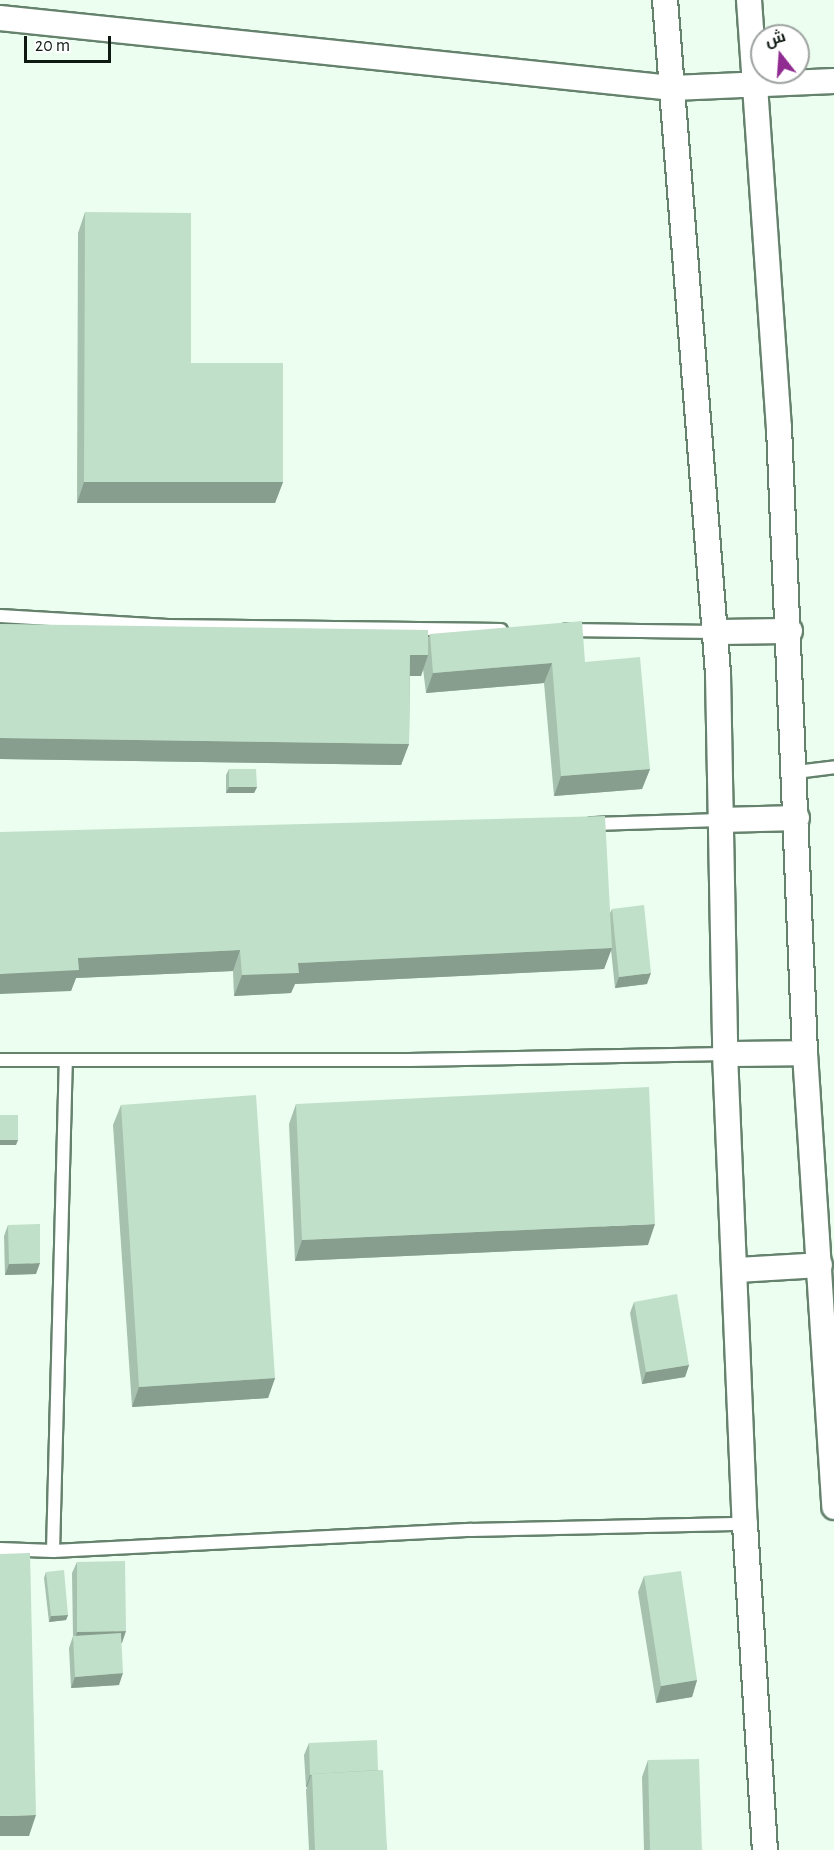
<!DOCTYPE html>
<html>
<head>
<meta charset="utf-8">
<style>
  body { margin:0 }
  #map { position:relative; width:834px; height:1850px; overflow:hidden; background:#ebfef0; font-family:"Alegreya Sans",Cairo,sans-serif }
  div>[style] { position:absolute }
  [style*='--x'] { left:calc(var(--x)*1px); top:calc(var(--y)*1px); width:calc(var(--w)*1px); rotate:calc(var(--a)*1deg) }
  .roads { filter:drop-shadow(2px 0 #65826d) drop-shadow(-2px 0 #65826d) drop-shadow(0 2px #65826d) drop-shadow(0 -2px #65826d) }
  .lane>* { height:12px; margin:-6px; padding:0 6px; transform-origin:6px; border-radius:6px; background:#fff }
  .street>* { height:24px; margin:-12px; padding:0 12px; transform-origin:12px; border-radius:12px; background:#fff }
  .wall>* { inset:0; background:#a6c1ae }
  .shaded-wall>* { inset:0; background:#879d8d }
  .building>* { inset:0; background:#c1e0ca }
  span { translate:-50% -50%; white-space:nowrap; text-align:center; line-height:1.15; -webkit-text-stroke:4.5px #fff; paint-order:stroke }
  .north { position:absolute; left:750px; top:24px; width:60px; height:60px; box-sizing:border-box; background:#fff; border:2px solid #9ea3a0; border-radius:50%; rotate:343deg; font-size:16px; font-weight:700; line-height:24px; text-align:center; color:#0d1911 }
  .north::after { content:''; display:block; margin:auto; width:21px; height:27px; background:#8f2b91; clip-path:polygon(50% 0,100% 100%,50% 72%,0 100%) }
  .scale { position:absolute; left:24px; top:36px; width:87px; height:27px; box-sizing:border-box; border:3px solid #0d1911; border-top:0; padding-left:8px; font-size:18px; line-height:21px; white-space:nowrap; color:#0d1911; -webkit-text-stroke:4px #fff; paint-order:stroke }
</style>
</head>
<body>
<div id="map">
  <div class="roads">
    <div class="lane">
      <i style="--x:0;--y:616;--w:168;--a:3.4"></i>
      <i style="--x:168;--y:626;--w:333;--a:0.7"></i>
      <i style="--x:567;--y:630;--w:148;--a:0.8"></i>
      <i style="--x:796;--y:772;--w:38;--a:-7"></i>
      <i style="--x:592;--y:824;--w:130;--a:-1.8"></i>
      <i style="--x:0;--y:1060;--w:409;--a:0"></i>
      <i style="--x:409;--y:1060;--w:316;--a:-1.1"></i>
      <i style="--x:0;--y:1549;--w:53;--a:2.2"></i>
      <i style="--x:53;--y:1551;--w:419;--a:-2.9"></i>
      <i style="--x:471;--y:1530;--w:274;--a:-1.3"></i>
      <i style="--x:53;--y:1551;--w:491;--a:-88.5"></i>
    </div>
    <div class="street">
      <i style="--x:665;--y:0;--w:676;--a:85.5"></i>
      <i style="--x:718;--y:674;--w:380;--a:88.9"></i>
      <i style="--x:725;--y:1054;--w:470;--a:87.6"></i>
      <i style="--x:745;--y:1524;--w:327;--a:86.5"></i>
      <i style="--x:749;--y:0;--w:428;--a:86"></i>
      <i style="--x:779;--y:427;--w:627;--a:87.62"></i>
      <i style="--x:805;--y:1053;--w:455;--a:86.3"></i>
      <i style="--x:0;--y:18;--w:677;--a:5.94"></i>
      <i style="--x:673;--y:88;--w:161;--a:-2.5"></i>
      <i style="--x:715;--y:632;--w:75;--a:-0.8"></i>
      <i style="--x:722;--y:820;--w:75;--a:-1.5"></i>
      <i style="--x:725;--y:1054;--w:80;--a:-0.7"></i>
      <i style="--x:737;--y:1270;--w:83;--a:-3.4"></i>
    </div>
  </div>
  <div class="wall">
    <i style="clip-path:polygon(85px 212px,191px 363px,283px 482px,275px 503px,77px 503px,78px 233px)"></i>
    <i style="clip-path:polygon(0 624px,428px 638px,430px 634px,585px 662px,650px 769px,642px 789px,554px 796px,544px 683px,426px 693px,423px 669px,421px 676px,410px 676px,409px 744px,401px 765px,0 759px)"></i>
    <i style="clip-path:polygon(229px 769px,257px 787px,254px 793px,226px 793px,226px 775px)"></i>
    <i style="clip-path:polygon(0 832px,610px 913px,612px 909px,647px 984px,615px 988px,611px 950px,604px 969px,295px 984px,291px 993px,234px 996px,233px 971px,76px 978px,71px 991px)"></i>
    <i style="clip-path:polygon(296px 1104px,648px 1245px,295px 1261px,289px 1124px)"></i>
    <i style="clip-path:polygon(121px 1105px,275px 1378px,268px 1398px,132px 1407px,113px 1125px)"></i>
    <i style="clip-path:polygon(8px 1225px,36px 1274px,5px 1275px,4px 1236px)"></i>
    <i style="clip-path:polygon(634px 1302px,689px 1365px,685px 1377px,642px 1384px,630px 1313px)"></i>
    <i style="clip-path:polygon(77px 1562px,121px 1643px,119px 1685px,71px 1688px,69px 1648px,73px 1636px,72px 1573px)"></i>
    <i style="clip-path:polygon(46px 1572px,68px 1615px,66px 1620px,49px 1622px,44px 1578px)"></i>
    <i style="clip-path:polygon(644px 1576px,697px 1680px,692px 1697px,656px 1703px,638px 1592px)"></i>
    <i style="clip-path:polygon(309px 1743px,378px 1770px,387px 1850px,309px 1850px,306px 1790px,307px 1787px,306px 1787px,304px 1755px)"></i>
    <i style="clip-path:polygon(648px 1760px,702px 1850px,644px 1850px,642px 1777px)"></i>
  </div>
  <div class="shaded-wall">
    <i style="clip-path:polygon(84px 482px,283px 482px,275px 503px,77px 503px)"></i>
    <i style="clip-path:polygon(410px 655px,428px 655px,421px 676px,403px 676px)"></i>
    <i style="clip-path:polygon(552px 663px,544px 683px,426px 693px,433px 673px)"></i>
    <i style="clip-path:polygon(0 738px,409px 744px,401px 765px,0 759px)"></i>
    <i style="clip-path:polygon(650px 769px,642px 789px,554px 796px,561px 776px)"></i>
    <i style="clip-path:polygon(229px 787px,257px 787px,254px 793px,226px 793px)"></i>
    <i style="clip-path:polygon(612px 948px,604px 969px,295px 984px,291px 993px,234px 996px,242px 975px,298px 963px)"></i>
    <i style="clip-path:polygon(240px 950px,233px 971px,76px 978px,71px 991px,0 994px,0 974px,78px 958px)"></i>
    <i style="clip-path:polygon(651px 973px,647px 984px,615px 988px,619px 977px)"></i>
    <i style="clip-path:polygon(0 1140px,18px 1140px,16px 1145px,0 1145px)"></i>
    <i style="clip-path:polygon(655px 1224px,648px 1245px,295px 1261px,302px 1240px)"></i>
    <i style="clip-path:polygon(40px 1263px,36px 1274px,5px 1275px,9px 1264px)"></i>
    <i style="clip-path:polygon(689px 1365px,685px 1377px,642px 1384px,646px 1372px)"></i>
    <i style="clip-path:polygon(275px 1378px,268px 1398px,132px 1407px,139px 1387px)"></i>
    <i style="clip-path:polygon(68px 1615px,66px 1620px,49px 1622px,51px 1616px)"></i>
    <i style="clip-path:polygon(126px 1631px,122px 1643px,73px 1644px,77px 1632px)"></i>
    <i style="clip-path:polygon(123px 1673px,119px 1685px,71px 1688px,75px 1677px)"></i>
    <i style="clip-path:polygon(697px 1680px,692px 1697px,656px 1703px,661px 1686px)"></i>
    <i style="clip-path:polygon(310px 1775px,311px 1775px,307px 1787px,306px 1787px)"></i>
    <i style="clip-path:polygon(36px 1815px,29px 1836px,0 1836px,0 1816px)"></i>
  </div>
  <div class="building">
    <i style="clip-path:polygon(85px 212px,191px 213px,191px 363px,283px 363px,283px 482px,84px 482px)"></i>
    <i style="clip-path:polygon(582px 621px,585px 662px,640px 657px,650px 769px,561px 776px,552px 663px,433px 673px,430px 634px)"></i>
    <i style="clip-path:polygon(0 624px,428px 630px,428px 655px,410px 655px,409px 744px,0 738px)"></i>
    <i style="clip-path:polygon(229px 769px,256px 769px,257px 787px,229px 787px)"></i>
    <i style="clip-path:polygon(605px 816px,612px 948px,298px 963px,299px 973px,242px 975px,240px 950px,78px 958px,79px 970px,0 974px,0 832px)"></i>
    <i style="clip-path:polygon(644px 905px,651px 973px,619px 977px,612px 909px)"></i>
    <i style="clip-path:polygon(649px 1087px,655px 1224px,302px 1240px,296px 1104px)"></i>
    <i style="clip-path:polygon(256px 1095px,275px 1378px,139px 1387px,121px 1105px)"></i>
    <i style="clip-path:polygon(0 1115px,18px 1115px,18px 1140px,0 1140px)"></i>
    <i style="clip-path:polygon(40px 1224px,40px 1263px,9px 1264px,8px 1225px)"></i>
    <i style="clip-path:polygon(677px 1294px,689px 1365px,646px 1372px,634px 1302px)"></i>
    <i style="clip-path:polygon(30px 1553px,36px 1815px,0 1816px,0 1554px)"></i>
    <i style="clip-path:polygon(125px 1561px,126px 1631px,77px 1632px,77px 1562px)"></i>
    <i style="clip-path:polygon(64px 1570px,68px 1615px,51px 1616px,46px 1572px)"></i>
    <i style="clip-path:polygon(681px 1571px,697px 1680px,661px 1686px,644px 1576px)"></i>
    <i style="clip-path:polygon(121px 1633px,123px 1673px,75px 1677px,73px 1636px)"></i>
    <i style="clip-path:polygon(377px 1740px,378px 1770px,312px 1774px,311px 1775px,310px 1775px,309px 1743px)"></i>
    <i style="clip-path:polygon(699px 1759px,702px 1850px,650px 1850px,648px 1760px)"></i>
    <i style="clip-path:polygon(383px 1770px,387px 1850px,315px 1850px,312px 1774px)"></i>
  </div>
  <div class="north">ش</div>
  <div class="scale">20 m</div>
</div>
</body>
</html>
